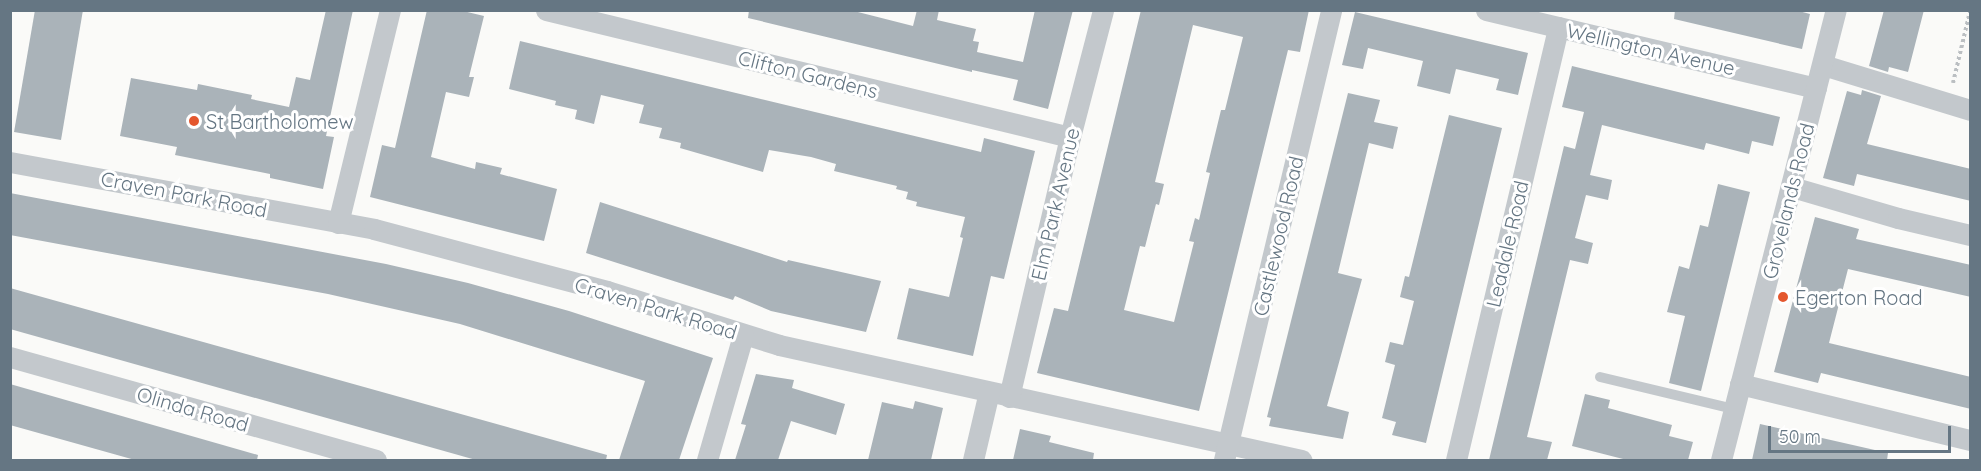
<!DOCTYPE html>
<html>
<head>
<meta charset="utf-8">
<style>
  body { margin:0 }
  #map { position:relative; width:1981px; height:471px; overflow:hidden; background:#fafaf8; font-family:Quicksand,sans-serif }
  div>[style] { position:absolute }
  [style*='--x'] { left:calc(var(--x)*1px); top:calc(var(--y)*1px); width:calc(var(--w)*1px); rotate:calc(var(--a)*1deg) }
  .building>* { inset:0; background:#aab3b9 }
  .path>* { height:4px; margin-top:-2px; transform-origin:0; background:repeating-linear-gradient(90deg,#bbbfc2 0 3px,transparent 0 6px) }
  .lane>* { height:10px; margin:-5px; padding:0 5px; transform-origin:5px; border-radius:5px; background:#c3c8cc }
  .street>* { height:21px; margin:-10.5px; padding:0 10.5px; transform-origin:10.5px; border-radius:10.5px; background:#c3c8cc }
  .dots>* { width:16px; height:16px; translate:-50% -50%; box-sizing:border-box; border:3px solid #fff; border-radius:50% }
  span { translate:-50% -50%; white-space:nowrap; text-align:center; line-height:1.15; -webkit-text-stroke:6px #fff; paint-order:stroke }
  .street-label { font-size:20px; color:#657683 }
  .poi-label { font-size:20px; color:#657683 }
  .left { translate:0 -50%; text-align:left }
  .frame { position:absolute; inset:0; border:12px solid #657683; pointer-events:none }
  .scale { position:absolute; left:1768px; top:426px; width:183px; height:27px; box-sizing:border-box; border:3px solid #657683; border-top:0; padding-left:8px; font-size:18px; line-height:21px; white-space:nowrap; color:#657683; -webkit-text-stroke:4px #fff; paint-order:stroke }
</style>
</head>
<body>
<div id="map">
  <div class="building">
    <i style="clip-path:polygon(35px 10px,83px 10px,61px 140px,14px 132px)"></i>
    <i style="clip-path:polygon(326px 10px,353px 10px,326px 136px,334px 137px,323px 189px,270px 178px,270px 174px,175px 155px,177px 147px,120px 136px,131px 78px,197px 90px,198px 84px,252px 95px,251px 99px,289px 107px,296px 77px,310px 80px)"></i>
    <i style="clip-path:polygon(427px 10px,459px 10px,484px 16px,469px 77px,474px 77px,469px 97px,446px 92px,431px 157px,475px 169px,476px 162px,502px 168px,500px 174px,557px 189px,544px 241px,370px 197px,382px 145px,395px 148px)"></i>
    <i style="clip-path:polygon(749px 10px,850px 10px,913px 26px,917px 10px,939px 10px,937px 20px,976px 29px,973px 41px,979px 42px,977px 52px,1023px 62px,1035px 10px,1073px 10px,1048px 109px,1013px 100px,1018px 80px,972px 70px,972px 72px,748px 18px)"></i>
    <i style="clip-path:polygon(evenodd,1141px 10px,1309px 10px,1300px 52px,1288px 50px,1199px 411px,1037px 373px,1054px 308px,1068px 311px,1141px 10px,1193px 25px,1243px 37px,1225px 110px,1221px 110px,1206px 172px,1210px 173px,1199px 220px,1195px 218px,1189px 241px,1194px 242px,1174px 322px,1124px 310px,1140px 246px,1145px 247px,1156px 204px,1159px 205px,1164px 184px,1155px 182px,1193px 25px)"></i>
    <i style="clip-path:polygon(1675px 10px,1795px 10px,1810px 14px,1802px 49px,1674px 19px)"></i>
    <i style="clip-path:polygon(1884px 10px,1924px 10px,1908px 72px,1889px 67px,1888px 72px,1869px 66px)"></i>
    <i style="clip-path:polygon(1355px 12px,1528px 53px,1518px 95px,1496px 90px,1499px 79px,1456px 69px,1450px 94px,1417px 86px,1423px 61px,1368px 48px,1363px 69px,1342px 65px)"></i>
    <i style="clip-path:polygon(520px 41px,981px 152px,984px 138px,1035px 151px,1004px 279px,991px 276px,973px 356px,897px 339px,909px 288px,949px 297px,963px 238px,960px 237px,965px 217px,916px 206px,917px 202px,906px 199px,908px 192px,896px 189px,897px 186px,834px 171px,836px 164px,811px 157px,769px 150px,763px 172px,680px 148px,681px 143px,659px 138px,662px 128px,639px 123px,644px 105px,601px 95px,594px 124px,575px 119px,577px 110px,555px 105px,556px 101px,509px 89px)"></i>
    <i style="clip-path:polygon(1572px 66px,1780px 117px,1773px 146px,1752px 141px,1749px 154px,1706px 143px,1704px 150px,1602px 125px,1590px 175px,1612px 180px,1608px 200px,1586px 195px,1575px 238px,1593px 243px,1588px 264px,1570px 260px,1527px 437px,1552px 442px,1547px 460px,1489px 460px,1564px 146px,1575px 149px,1584px 112px,1562px 107px)"></i>
    <i style="clip-path:polygon(1862px 90px,1881px 96px,1867px 144px,1971px 169px,1971px 201px,1857px 174px,1854px 186px,1823px 178px,1847px 91px,1861px 95px)"></i>
    <i style="clip-path:polygon(1348px 93px,1380px 100px,1374px 122px,1398px 127px,1393px 149px,1369px 143px,1338px 273px,1362px 279px,1327px 406px,1349px 412px,1343px 439px,1269px 426px,1271px 418px,1267px 417px)"></i>
    <i style="clip-path:polygon(1449px 115px,1502px 128px,1426px 443px,1392px 435px,1396px 422px,1382px 418px,1395px 365px,1385px 362px,1390px 342px,1403px 345px,1414px 301px,1400px 297px,1405px 276px,1409px 277px)"></i>
    <i style="clip-path:polygon(1718px 184px,1750px 192px,1701px 391px,1669px 383px,1685px 316px,1667px 312px,1679px 266px,1689px 269px,1700px 225px,1708px 227px)"></i>
    <i style="clip-path:polygon(10px 193px,386px 264px,468px 283px,569px 311px,713px 358px,679px 460px,619px 460px,645px 381px,460px 324px,328px 294px,10px 235px)"></i>
    <i style="clip-path:polygon(600px 202px,787px 262px,788px 260px,881px 281px,866px 332px,771px 311px,735px 296px,733px 300px,586px 253px)"></i>
    <i style="clip-path:polygon(1815px 217px,1859px 229px,1856px 239px,1971px 265px,1971px 297px,1848px 269px,1829px 343px,1971px 377px,1971px 409px,1821px 373px,1818px 383px,1774px 372px)"></i>
    <i style="clip-path:polygon(10px 288px,607px 455px,606px 460px,476px 460px,10px 329px)"></i>
    <i style="clip-path:polygon(756px 374px,794px 380px,792px 388px,845px 404px,836px 435px,791px 421px,778px 460px,735px 460px,746px 425px,741px 424px)"></i>
    <i style="clip-path:polygon(10px 384px,258px 455px,257px 460px,135px 460px,10px 425px)"></i>
    <i style="clip-path:polygon(1585px 394px,1610px 400px,1608px 408px,1672px 425px,1669px 436px,1693px 442px,1688px 460px,1627px 460px,1572px 446px)"></i>
    <i style="clip-path:polygon(915px 401px,943px 408px,931px 460px,868px 460px,882px 402px,913px 409px)"></i>
    <i style="clip-path:polygon(1760px 424px,1888px 453px,1887px 460px,1752px 460px)"></i>
    <i style="clip-path:polygon(1020px 429px,1051px 436px,1049px 442px,1094px 453px,1093px 460px,1013px 460px)"></i>
  </div>
  <div class="path">
    <i style="--x:1953;--y:83;--w:74;--a:-76.7"></i>
  </div>
  <div class="lane">
    <i style="--x:1600;--y:377;--w:137;--a:13.5"></i>
  </div>
  <div class="street">
    <i style="--x:546;--y:10;--w:539;--a:13.62"></i>
    <i style="--x:1486;--y:10;--w:339;--a:13.3"></i>
    <i style="--x:1823;--y:65;--w:154;--a:17"></i>
    <i style="--x:10;--y:162;--w:370;--a:10.4"></i>
    <i style="--x:374;--y:229;--w:241;--a:14.9"></i>
    <i style="--x:607;--y:291;--w:180;--a:17.4"></i>
    <i style="--x:779;--y:345;--w:535;--a:12.42"></i>
    <i style="--x:1792;--y:187;--w:110;--a:16.3"></i>
    <i style="--x:1898;--y:218;--w:74;--a:13.3"></i>
    <i style="--x:338;--y:223;--w:219;--a:-76.3"></i>
    <i style="--x:10;--y:357;--w:380;--a:15.7"></i>
    <i style="--x:1740;--y:384;--w:237;--a:13.7"></i>
    <i style="--x:1009;--y:397;--w:267;--a:-76.8"></i>
    <i style="--x:1070;--y:137;--w:131;--a:-75.4"></i>
    <i style="--x:707;--y:460;--w:130;--a:-73.9"></i>
    <i style="--x:973;--y:460;--w:70;--a:-76.8"></i>
    <i style="--x:1224;--y:460;--w:463;--a:-76.6"></i>
    <i style="--x:1456;--y:460;--w:445;--a:-76.7"></i>
    <i style="--x:1721;--y:460;--w:464;--a:-75.7"></i>
  </div>
  <div class="dots">
    <i style="left:194px;top:121px;background:#e4572e"></i>
    <i style="left:1783px;top:297px;background:#e4572e"></i>
  </div>
  <div class="street-label">
    <span style="left:1651px;top:49px;rotate:13deg">Wellington Avenue</span>
    <span style="left:808px;top:74px;rotate:14deg">Clifton Gardens</span>
    <span style="left:184px;top:194px;rotate:11deg">Craven Park Road</span>
    <span style="left:1788px;top:201px;rotate:-76deg">Grovelands Road</span>
    <span style="left:1055px;top:204px;rotate:-77deg">Elm Park Avenue</span>
    <span style="left:1278px;top:236px;rotate:-77deg">Castlewood Road</span>
    <span style="left:1507px;top:244px;rotate:-77deg">Leadale Road</span>
    <span style="left:656px;top:308px;rotate:17deg">Craven Park Road</span>
    <span style="left:193px;top:409px;rotate:16deg">Olinda Road</span>
  </div>
  <div class="poi-label">
    <span class="left" style="left:206px;top:121px">St Bartholomew</span>
    <span class="left" style="left:1795px;top:297px">Egerton Road</span>
  </div>
  <div class="frame"></div>
  <div class="scale">50 m</div>
</div>
</body>
</html>
